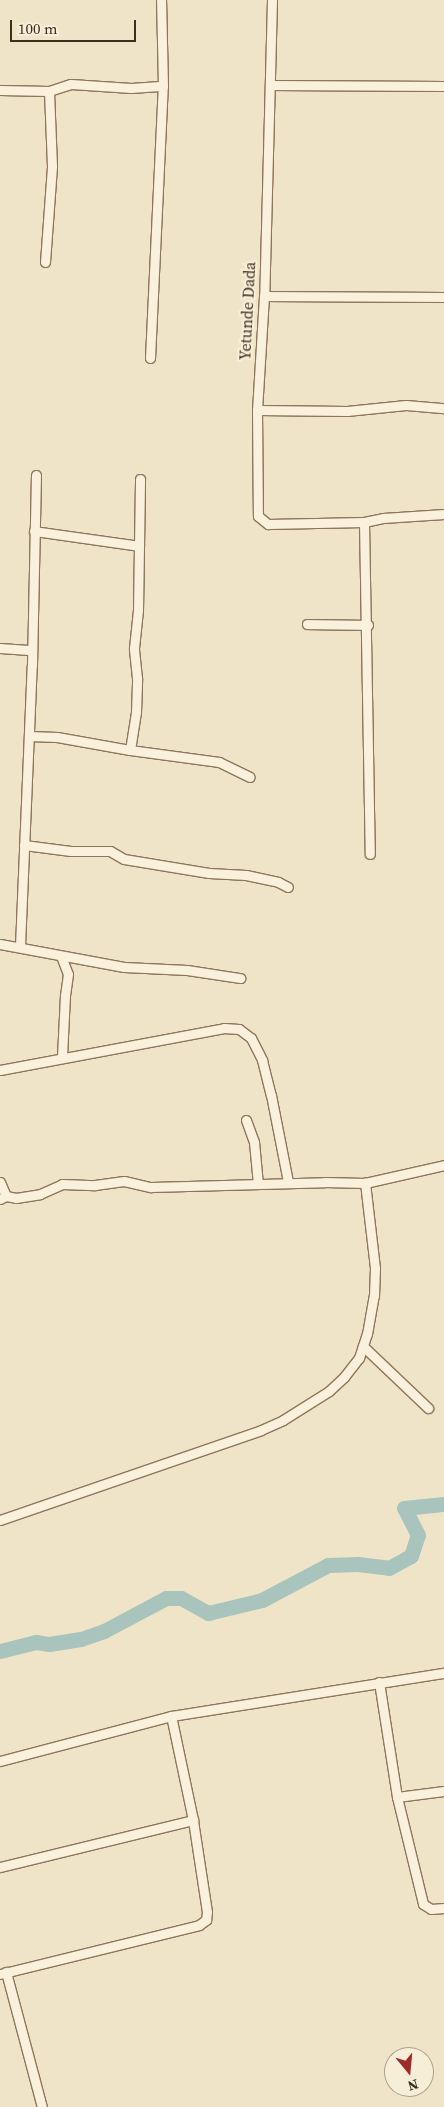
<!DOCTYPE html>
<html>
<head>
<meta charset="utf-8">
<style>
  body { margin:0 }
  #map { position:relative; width:444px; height:2107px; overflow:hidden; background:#f0e4c8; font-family:"Source Serif 4",serif }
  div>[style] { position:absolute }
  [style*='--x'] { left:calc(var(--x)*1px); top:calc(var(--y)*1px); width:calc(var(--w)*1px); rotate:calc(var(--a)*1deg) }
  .river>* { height:15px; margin:-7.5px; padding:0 7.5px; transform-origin:7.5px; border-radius:7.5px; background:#a9c4bc }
  .roads { filter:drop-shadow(1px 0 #8d765c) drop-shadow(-1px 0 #8d765c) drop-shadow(0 1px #8d765c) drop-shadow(0 -1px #8d765c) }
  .street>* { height:9px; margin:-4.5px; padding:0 4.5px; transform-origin:4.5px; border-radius:4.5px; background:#faf1dc }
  span { translate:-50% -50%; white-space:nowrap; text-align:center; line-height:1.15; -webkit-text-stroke:4.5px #f7eed8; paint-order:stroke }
  .street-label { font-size:16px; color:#3d2e20 }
  .north { position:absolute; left:384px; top:2047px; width:50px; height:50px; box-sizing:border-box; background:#f7eed8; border:1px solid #ada18e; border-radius:50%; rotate:163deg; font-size:14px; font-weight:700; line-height:20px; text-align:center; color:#3d2e20 }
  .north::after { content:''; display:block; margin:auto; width:18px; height:22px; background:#9e2a2b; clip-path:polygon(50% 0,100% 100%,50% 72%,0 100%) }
  .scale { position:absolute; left:10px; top:20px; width:126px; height:22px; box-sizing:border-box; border:2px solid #3d2e20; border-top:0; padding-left:6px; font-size:15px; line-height:18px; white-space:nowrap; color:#3d2e20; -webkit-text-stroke:4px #f7eed8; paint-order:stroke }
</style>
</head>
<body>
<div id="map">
  <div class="river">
    <i style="--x:0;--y:1651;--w:37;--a:-14"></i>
    <i style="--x:36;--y:1642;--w:13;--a:9"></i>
    <i style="--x:49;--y:1644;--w:32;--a:-9"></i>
    <i style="--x:81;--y:1639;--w:24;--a:-19"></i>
    <i style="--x:104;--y:1631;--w:70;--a:-28"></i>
    <i style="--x:166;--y:1598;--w:15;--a:0"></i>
    <i style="--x:181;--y:1598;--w:31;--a:29"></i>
    <i style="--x:208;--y:1613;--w:56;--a:-13.5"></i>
    <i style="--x:262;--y:1600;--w:75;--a:-27.9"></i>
    <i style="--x:328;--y:1565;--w:30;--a:-2"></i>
    <i style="--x:358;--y:1564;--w:31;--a:7"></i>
    <i style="--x:389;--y:1568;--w:25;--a:-29"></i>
    <i style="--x:411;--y:1556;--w:22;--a:-72"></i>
    <i style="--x:418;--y:1535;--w:30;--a:-117"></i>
    <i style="--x:404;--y:1508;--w:40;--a:-5.7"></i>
  </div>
  <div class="roads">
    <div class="street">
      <i style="--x:272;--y:0;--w:296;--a:91.5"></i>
      <i style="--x:264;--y:296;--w:114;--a:93.5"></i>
      <i style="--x:257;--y:410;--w:106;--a:89.5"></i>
      <i style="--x:258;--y:516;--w:13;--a:39"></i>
      <i style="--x:268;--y:524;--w:96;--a:-1.2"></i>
      <i style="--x:364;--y:522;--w:19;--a:-12"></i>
      <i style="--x:383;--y:518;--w:61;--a:-3.8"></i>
      <i style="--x:270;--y:85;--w:174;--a:0.3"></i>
      <i style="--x:0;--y:90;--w:49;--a:1.2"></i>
      <i style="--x:49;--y:91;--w:23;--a:-18"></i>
      <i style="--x:71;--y:84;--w:60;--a:3.8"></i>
      <i style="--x:131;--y:88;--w:32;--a:-4"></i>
      <i style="--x:45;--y:262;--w:96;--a:-85.8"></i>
      <i style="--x:52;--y:166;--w:75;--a:-92.3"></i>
      <i style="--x:264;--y:296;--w:180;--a:0.3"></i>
      <i style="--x:150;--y:358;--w:272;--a:-87.3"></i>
      <i style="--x:163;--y:86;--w:86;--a:-91.3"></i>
      <i style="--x:257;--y:410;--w:90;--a:0.6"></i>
      <i style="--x:347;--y:411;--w:59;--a:-5.8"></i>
      <i style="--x:406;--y:405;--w:38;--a:5"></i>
      <i style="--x:364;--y:522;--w:332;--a:89"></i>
      <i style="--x:34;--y:531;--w:106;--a:8.1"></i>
      <i style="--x:307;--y:624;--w:61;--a:0.9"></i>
      <i style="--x:0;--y:648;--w:32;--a:4"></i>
      <i style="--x:29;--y:736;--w:28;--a:2"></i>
      <i style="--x:57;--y:737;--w:74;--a:10.1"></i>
      <i style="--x:130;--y:750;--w:38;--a:-81"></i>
      <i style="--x:136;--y:712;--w:34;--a:-88"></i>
      <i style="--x:137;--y:678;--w:30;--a:-96"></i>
      <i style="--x:134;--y:648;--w:38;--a:-84"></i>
      <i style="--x:138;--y:610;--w:131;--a:-89.1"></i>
      <i style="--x:130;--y:750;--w:90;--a:7.7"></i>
      <i style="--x:219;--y:762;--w:34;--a:26"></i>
      <i style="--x:24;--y:845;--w:47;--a:7.3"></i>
      <i style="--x:71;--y:851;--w:39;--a:0"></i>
      <i style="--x:110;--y:851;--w:16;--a:30"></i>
      <i style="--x:124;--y:859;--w:86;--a:9.4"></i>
      <i style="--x:209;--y:873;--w:37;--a:3"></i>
      <i style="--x:246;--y:875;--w:33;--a:12"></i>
      <i style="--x:278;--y:882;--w:11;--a:27"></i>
      <i style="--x:0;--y:944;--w:126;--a:10.5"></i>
      <i style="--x:124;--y:967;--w:63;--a:2.7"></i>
      <i style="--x:187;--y:970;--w:54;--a:8.6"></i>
      <i style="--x:20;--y:946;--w:281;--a:-87.6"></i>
      <i style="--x:32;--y:665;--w:190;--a:-88.8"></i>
      <i style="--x:61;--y:956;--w:19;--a:69"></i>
      <i style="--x:68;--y:974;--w:21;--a:98"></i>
      <i style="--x:65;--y:995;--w:62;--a:92.8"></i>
      <i style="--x:0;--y:1070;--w:228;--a:-10.6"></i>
      <i style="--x:224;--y:1028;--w:15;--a:4"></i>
      <i style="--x:239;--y:1029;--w:15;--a:37"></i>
      <i style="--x:251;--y:1038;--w:25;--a:63"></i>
      <i style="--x:262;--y:1060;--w:36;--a:76"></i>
      <i style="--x:271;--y:1095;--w:89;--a:78.9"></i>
      <i style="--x:246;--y:1120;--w:23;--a:70"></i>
      <i style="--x:254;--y:1142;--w:42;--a:84.6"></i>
      <i style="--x:0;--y:1182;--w:15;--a:67"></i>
      <i style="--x:0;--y:1199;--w:7;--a:-27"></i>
      <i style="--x:6;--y:1196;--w:10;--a:11"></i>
      <i style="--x:16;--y:1198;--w:24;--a:-9"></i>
      <i style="--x:40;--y:1194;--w:24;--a:-24"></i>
      <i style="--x:62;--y:1184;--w:33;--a:2"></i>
      <i style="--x:95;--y:1185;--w:29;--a:-8"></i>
      <i style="--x:124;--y:1181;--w:28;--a:13"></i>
      <i style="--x:151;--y:1187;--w:174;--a:-1.6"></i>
      <i style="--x:325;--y:1182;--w:40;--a:1.4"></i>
      <i style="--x:365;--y:1183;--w:81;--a:-12.8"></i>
      <i style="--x:363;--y:1346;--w:90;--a:43.6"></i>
      <i style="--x:0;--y:1520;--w:276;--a:-19"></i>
      <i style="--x:261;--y:1430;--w:24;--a:-24"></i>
      <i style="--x:283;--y:1420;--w:54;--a:-32.2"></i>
      <i style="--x:329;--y:1391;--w:21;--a:-43"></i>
      <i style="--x:344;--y:1377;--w:24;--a:-52"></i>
      <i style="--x:359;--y:1358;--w:25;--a:-72"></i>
      <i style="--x:367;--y:1334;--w:39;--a:-80"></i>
      <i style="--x:374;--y:1296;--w:28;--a:-88"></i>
      <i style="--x:375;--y:1268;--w:86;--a:-96.7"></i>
      <i style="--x:379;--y:1682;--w:116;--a:81.1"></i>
      <i style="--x:397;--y:1797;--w:110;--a:76.3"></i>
      <i style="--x:423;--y:1904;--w:9;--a:32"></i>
      <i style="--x:431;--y:1909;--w:13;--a:-4"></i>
      <i style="--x:0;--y:1761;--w:177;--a:-14.7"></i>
      <i style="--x:171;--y:1716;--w:276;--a:-9"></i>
      <i style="--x:397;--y:1797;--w:47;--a:-7.3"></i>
      <i style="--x:0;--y:1867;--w:199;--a:-13.7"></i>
      <i style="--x:6;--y:1972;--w:140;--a:75.1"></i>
      <i style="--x:0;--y:1974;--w:205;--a:-13.8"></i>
      <i style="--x:199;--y:1925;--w:9;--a:-36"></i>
      <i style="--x:206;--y:1920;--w:8;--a:-83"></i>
      <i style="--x:207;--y:1912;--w:93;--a:-98.7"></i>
      <i style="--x:193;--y:1820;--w:106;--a:-101.9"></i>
    </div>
  </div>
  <div class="street-label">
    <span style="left:247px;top:311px;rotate:-87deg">Yetunde Dada</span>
  </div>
  <div class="north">N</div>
  <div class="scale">100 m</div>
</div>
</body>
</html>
